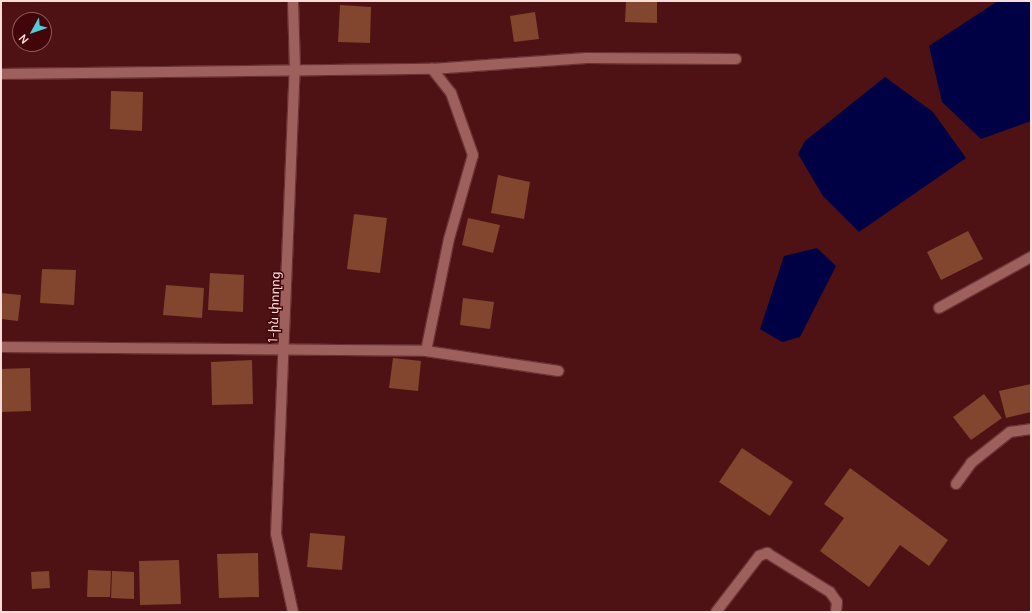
<!DOCTYPE html>
<html>
<head>
<meta charset="utf-8">
<style>
  body { margin:0 }
  #map { position:relative; width:1032px; height:613px; overflow:hidden; background:#4e1214; font-family:Manrope,"Noto Sans Armenian",sans-serif }
  div>[style] { position:absolute }
  [style*='--x'] { left:calc(var(--x)*1px); top:calc(var(--y)*1px); width:calc(var(--w)*1px); rotate:calc(var(--a)*1deg) }
  .water>* { inset:0; background:#000145 }
  .building>* { inset:0; background:#81462d }
  .roads { filter:drop-shadow(1px 0 #6a3234) drop-shadow(-1px 0 #6a3234) drop-shadow(0 1px #6a3234) drop-shadow(0 -1px #6a3234) }
  .minor>* { height:10px; margin:-5px; padding:0 5px; transform-origin:5px; border-radius:5px; background:#9e605d }
  span { translate:-50% -50%; white-space:nowrap; text-align:center; line-height:1.15; -webkit-text-stroke:3px #42060a; paint-order:stroke }
  .street-label { font-size:13px; color:#fcdcd9 }
  .frame { position:absolute; inset:0; border:2px solid #fcdcd9; pointer-events:none }
  .north { position:absolute; left:12px; top:12px; width:40px; height:40px; box-sizing:border-box; background:#42060a; border:1px solid #8c5c5d; border-radius:50%; rotate:230deg; font-size:11px; font-weight:700; line-height:16px; text-align:center; color:#fcdcd9 }
  .north::after { content:''; display:block; margin:auto; width:14px; height:18px; background:#52cbd7; clip-path:polygon(50% 0,100% 100%,50% 72%,0 100%) }
</style>
</head>
<body>
<div id="map">
  <div class="water">
    <i style="clip-path:polygon(998px 1px,1031px 1px,1031px 121px,981px 139px,942px 102px,929px 46px)"></i>
    <i style="clip-path:polygon(885px 77px,933px 112px,966px 158px,859px 232px,823px 196px,798px 154px,805px 141px)"></i>
    <i style="clip-path:polygon(817px 248px,836px 266px,800px 337px,782px 342px,760px 329px,784px 256px)"></i>
  </div>
  <div class="building">
    <i style="clip-path:polygon(626px 1px,657px 1px,657px 23px,625px 22px)"></i>
    <i style="clip-path:polygon(340px 5px,371px 7px,370px 43px,338px 42px)"></i>
    <i style="clip-path:polygon(535px 12px,539px 39px,514px 42px,510px 16px)"></i>
    <i style="clip-path:polygon(111px 91px,143px 92px,142px 131px,110px 129px)"></i>
    <i style="clip-path:polygon(498px 175px,530px 182px,524px 219px,491px 213px)"></i>
    <i style="clip-path:polygon(354px 214px,387px 218px,380px 273px,347px 269px)"></i>
    <i style="clip-path:polygon(468px 218px,500px 225px,493px 253px,462px 245px)"></i>
    <i style="clip-path:polygon(968px 231px,983px 259px,941px 280px,927px 252px)"></i>
    <i style="clip-path:polygon(42px 269px,76px 270px,74px 305px,40px 303px)"></i>
    <i style="clip-path:polygon(210px 273px,244px 275px,243px 312px,208px 310px)"></i>
    <i style="clip-path:polygon(166px 285px,204px 288px,202px 318px,163px 315px)"></i>
    <i style="clip-path:polygon(1px 293px,21px 295px,18px 321px,1px 319px)"></i>
    <i style="clip-path:polygon(463px 298px,494px 302px,490px 329px,460px 325px)"></i>
    <i style="clip-path:polygon(393px 358px,421px 361px,418px 391px,389px 388px)"></i>
    <i style="clip-path:polygon(252px 360px,253px 404px,212px 405px,211px 362px)"></i>
    <i style="clip-path:polygon(30px 368px,31px 411px,1px 412px,1px 369px)"></i>
    <i style="clip-path:polygon(1031px 384px,1031px 412px,1006px 418px,999px 391px)"></i>
    <i style="clip-path:polygon(984px 394px,1002px 418px,971px 440px,953px 417px)"></i>
    <i style="clip-path:polygon(742px 448px,793px 482px,770px 516px,719px 482px)"></i>
    <i style="clip-path:polygon(850px 468px,948px 540px,929px 566px,900px 545px,869px 587px,820px 551px,844px 518px,824px 504px)"></i>
    <i style="clip-path:polygon(310px 533px,345px 536px,342px 570px,307px 567px)"></i>
    <i style="clip-path:polygon(258px 553px,259px 597px,219px 598px,217px 554px)"></i>
    <i style="clip-path:polygon(179px 560px,181px 604px,140px 605px,139px 561px)"></i>
    <i style="clip-path:polygon(88px 570px,111px 571px,110px 597px,87px 597px)"></i>
    <i style="clip-path:polygon(49px 571px,50px 588px,32px 589px,31px 572px)"></i>
    <i style="clip-path:polygon(112px 571px,134px 572px,134px 599px,111px 598px)"></i>
  </div>
  <div class="roads">
    <div class="minor">
      <i style="--x:1;--y:74;--w:431;--a:-0.7"></i>
      <i style="--x:432;--y:69;--w:155;--a:-4.1"></i>
      <i style="--x:587;--y:58;--w:149;--a:0.4"></i>
      <i style="--x:939;--y:308;--w:105;--a:-29"></i>
      <i style="--x:1;--y:347;--w:425;--a:0.5"></i>
      <i style="--x:426;--y:351;--w:134;--a:8.6"></i>
      <i style="--x:426;--y:351;--w:114;--a:-78.4"></i>
      <i style="--x:449;--y:239;--w:87;--a:-74.1"></i>
      <i style="--x:473;--y:155;--w:66;--a:-109.5"></i>
      <i style="--x:451;--y:93;--w:31;--a:-128"></i>
      <i style="--x:956;--y:484;--w:26;--a:-54"></i>
      <i style="--x:971;--y:463;--w:50;--a:-38.5"></i>
      <i style="--x:1010;--y:432;--w:21;--a:-8"></i>
      <i style="--x:293;--y:612;--w:80;--a:-102.3"></i>
      <i style="--x:276;--y:534;--w:465;--a:-87.7"></i>
      <i style="--x:295;--y:69;--w:68;--a:-91.7"></i>
      <i style="--x:716;--y:612;--w:71;--a:-52.5"></i>
      <i style="--x:759;--y:556;--w:9;--a:-21"></i>
      <i style="--x:767;--y:553;--w:74;--a:31.8"></i>
      <i style="--x:830;--y:592;--w:12;--a:55"></i>
      <i style="--x:837;--y:602;--w:10;--a:96"></i>
    </div>
  </div>
  <div class="street-label">
    <span style="left:274px;top:307px;rotate:-88deg">1-ին փողոց</span>
  </div>
  <div class="frame"></div>
  <div class="north">N</div>
</div>
</body>
</html>
